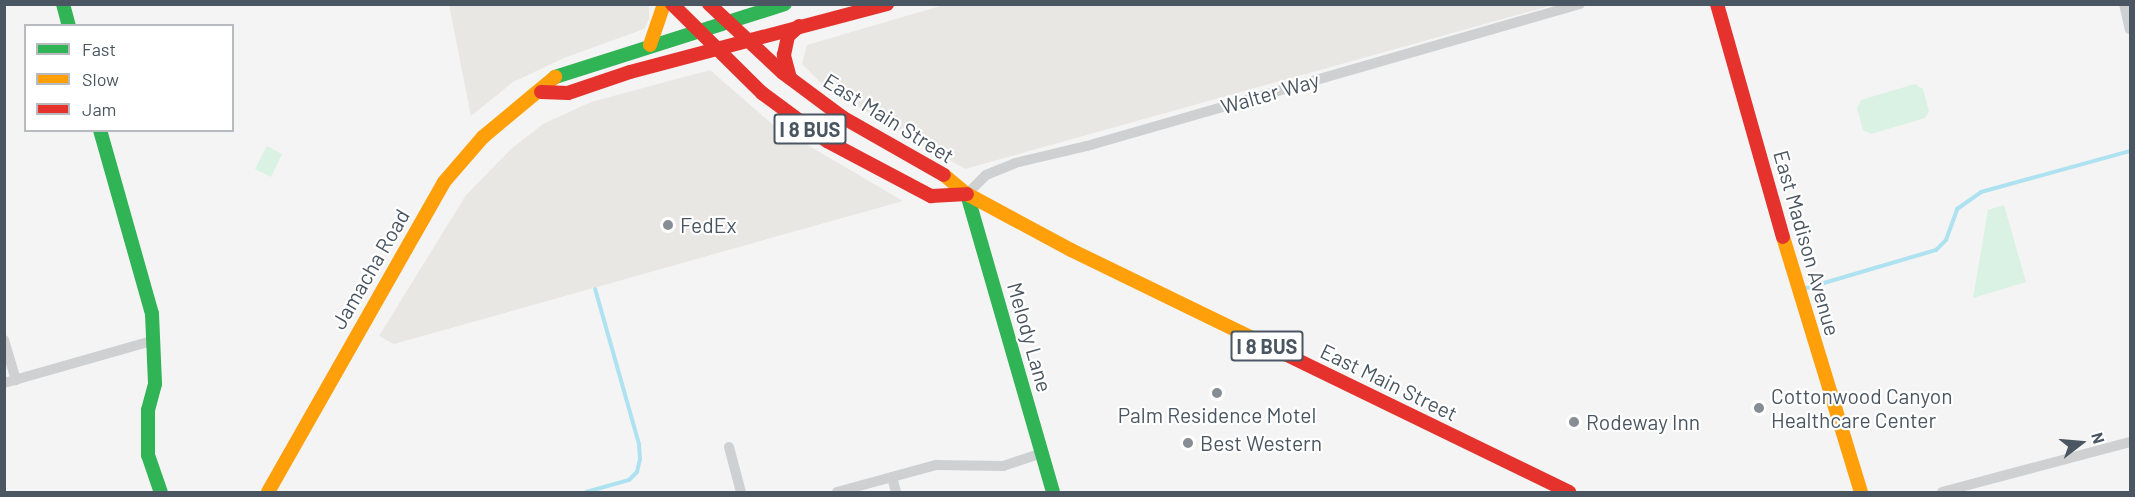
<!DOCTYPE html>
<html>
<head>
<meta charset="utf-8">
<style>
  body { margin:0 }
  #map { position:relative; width:2135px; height:497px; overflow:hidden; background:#f4f4f4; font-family:Barlow,sans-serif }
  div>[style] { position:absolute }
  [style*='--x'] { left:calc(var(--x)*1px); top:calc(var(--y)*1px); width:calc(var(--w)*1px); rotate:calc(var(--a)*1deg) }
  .commercial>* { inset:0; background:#e8e7e3 }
  .green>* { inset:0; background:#d9f2e3 }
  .stream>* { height:4px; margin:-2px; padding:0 2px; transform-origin:2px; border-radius:2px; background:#aee2f0 }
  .street>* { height:10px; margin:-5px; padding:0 5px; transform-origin:5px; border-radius:5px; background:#ced0d2 }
  .fast>* { height:14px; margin:-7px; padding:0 7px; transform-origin:7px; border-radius:7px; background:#30b455 }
  .slow>* { height:14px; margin:-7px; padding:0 7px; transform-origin:7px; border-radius:7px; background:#ff9f0a }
  .jam>* { height:14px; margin:-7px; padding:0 7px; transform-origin:7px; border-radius:7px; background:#e5322d }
  .dots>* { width:16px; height:16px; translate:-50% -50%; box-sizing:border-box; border:3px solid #fff; border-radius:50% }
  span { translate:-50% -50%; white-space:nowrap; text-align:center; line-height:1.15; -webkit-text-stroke:4.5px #fff; paint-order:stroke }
  .shield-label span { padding:2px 4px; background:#fff; border:2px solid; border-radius:4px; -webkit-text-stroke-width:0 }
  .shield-label { font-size:20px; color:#4a5661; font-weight:700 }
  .street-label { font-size:21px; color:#4a5661 }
  .poi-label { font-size:21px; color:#4a5661 }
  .left { translate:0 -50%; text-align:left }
  .frame { position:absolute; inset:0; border:6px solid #4a5661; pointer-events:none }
  .legend { position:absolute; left:24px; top:24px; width:210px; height:108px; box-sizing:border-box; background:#fff; border:2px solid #b7bbc0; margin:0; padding:8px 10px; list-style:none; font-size:18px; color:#4a5661 }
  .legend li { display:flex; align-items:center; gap:12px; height:30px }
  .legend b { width:30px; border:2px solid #b7bbc0 }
  .north { position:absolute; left:2051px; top:413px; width:60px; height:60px; -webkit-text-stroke:4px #fff; paint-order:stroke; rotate:74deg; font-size:16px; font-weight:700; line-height:24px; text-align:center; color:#4a5661 }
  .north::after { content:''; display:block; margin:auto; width:21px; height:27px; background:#4a5661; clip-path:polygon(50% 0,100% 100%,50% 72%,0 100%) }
</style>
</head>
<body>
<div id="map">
  <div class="commercial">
    <i style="clip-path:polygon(947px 4px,1553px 4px,1553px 5px,965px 169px,826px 88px,802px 64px,807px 45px)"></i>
    <i style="clip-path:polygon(449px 5px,649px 5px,649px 20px,644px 29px,564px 58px,513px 82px,471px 116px)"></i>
    <i style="clip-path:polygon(710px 70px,772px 124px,903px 201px,394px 344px,379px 336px,466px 195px,511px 149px,543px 124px,591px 102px)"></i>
  </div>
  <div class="green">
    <i style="clip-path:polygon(1915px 84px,1923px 89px,1929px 111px,1925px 118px,1871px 134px,1863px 130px,1857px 108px,1861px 100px)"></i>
    <i style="clip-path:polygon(267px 146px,282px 154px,271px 177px,255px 169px)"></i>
    <i style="clip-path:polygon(2004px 205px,2026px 282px,1973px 298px,1988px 210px)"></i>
  </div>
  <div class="stream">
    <i style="--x:1800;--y:290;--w:142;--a:-16.4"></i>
    <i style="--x:1936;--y:250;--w:14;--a:-45"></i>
    <i style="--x:1946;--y:240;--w:33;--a:-70"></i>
    <i style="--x:1957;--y:209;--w:29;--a:-35"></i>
    <i style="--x:1981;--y:192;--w:155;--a:-15.4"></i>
    <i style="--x:586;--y:492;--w:45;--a:-15.6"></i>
    <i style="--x:629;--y:480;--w:11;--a:-45"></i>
    <i style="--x:637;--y:472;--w:13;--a:-77"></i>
    <i style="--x:640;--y:459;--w:15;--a:-94"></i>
    <i style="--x:639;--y:444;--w:161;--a:-105.8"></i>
  </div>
  <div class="street">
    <i style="--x:2124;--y:4;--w:26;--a:77"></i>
    <i style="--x:967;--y:194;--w:27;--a:-45"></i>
    <i style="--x:986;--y:175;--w:31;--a:-22"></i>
    <i style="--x:1015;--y:163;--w:74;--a:-13.3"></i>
    <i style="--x:1087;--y:146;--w:513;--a:-16.07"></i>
    <i style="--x:4;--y:340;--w:42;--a:73.3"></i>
    <i style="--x:4;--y:383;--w:157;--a:-15.9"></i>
    <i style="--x:729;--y:447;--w:47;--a:75.1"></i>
    <i style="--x:892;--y:477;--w:16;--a:75"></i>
    <i style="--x:837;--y:492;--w:103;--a:-15.3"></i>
    <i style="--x:936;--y:465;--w:67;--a:0.9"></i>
    <i style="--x:1003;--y:466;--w:41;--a:-18.4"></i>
    <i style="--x:1942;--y:492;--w:195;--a:-14.9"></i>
  </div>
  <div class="fast">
    <i style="--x:63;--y:4;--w:23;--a:75"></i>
    <i style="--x:555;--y:77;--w:241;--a:-17.6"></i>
    <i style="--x:100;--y:130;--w:191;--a:74.2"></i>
    <i style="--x:152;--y:314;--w:70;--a:87.5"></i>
    <i style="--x:155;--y:384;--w:27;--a:105"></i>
    <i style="--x:148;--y:410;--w:45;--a:90"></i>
    <i style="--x:148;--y:455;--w:39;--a:71"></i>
    <i style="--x:967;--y:194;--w:310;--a:73.9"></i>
  </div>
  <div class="slow">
    <i style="--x:650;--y:45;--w:43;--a:-71.1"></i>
    <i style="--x:944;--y:175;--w:30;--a:40"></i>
    <i style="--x:967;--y:194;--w:118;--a:28.3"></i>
    <i style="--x:1071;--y:250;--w:238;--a:25.9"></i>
    <i style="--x:1783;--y:237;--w:267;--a:73"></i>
    <i style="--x:268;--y:492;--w:356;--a:-60.4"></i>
    <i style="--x:444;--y:182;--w:60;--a:-49.1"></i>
    <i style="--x:483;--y:137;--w:94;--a:-39.8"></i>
  </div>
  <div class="jam">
    <i style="--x:672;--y:4;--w:127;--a:44.7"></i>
    <i style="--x:762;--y:93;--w:81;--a:36.4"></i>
    <i style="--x:827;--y:141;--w:118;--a:27.9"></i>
    <i style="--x:931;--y:196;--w:36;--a:-3"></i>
    <i style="--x:709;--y:4;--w:101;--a:43"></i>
    <i style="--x:783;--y:73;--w:74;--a:36.7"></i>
    <i style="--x:842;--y:117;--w:117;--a:29.6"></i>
    <i style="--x:1717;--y:4;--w:242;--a:74.2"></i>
    <i style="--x:790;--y:78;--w:24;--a:-105"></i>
    <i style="--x:784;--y:55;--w:19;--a:-78"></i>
    <i style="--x:788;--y:36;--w:15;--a:-42"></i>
    <i style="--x:541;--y:92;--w:27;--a:2"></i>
    <i style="--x:568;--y:93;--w:65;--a:-18.7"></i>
    <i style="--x:630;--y:72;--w:266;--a:-14.8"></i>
    <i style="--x:1285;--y:354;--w:316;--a:25.9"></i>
  </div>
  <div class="dots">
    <i style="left:668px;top:225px;background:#868d94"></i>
    <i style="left:1217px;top:393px;background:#868d94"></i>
    <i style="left:1759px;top:408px;background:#868d94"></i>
    <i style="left:1574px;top:422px;background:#868d94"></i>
    <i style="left:1188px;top:443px;background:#868d94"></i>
  </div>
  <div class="shield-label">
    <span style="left:810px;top:129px">I 8 BUS</span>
    <span style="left:1267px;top:346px">I 8 BUS</span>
  </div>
  <div class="street-label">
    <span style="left:1270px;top:93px;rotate:-16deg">Walter Way</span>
    <span style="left:889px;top:118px;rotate:32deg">East Main Street</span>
    <span style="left:1807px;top:243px;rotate:74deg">East Madison Avenue</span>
    <span style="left:370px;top:269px;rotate:-60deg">Jamacha Road</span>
    <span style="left:1030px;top:337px;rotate:74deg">Melody Lane</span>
    <span style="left:1389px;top:382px;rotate:26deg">East Main Street</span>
  </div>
  <div class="poi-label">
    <span class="left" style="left:680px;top:225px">FedEx</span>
    <span class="left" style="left:1771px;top:408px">Cottonwood Canyon<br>Healthcare Center</span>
    <span style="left:1217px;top:415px">Palm Residence Motel</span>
    <span class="left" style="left:1586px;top:422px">Rodeway Inn</span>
    <span class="left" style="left:1200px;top:443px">Best Western</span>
  </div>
  <div class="frame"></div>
  <ul class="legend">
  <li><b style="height:8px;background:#30b455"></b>Fast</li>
  <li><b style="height:8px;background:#ff9f0a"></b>Slow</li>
  <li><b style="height:8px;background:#e5322d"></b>Jam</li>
  </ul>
  <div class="north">N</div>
</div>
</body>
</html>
